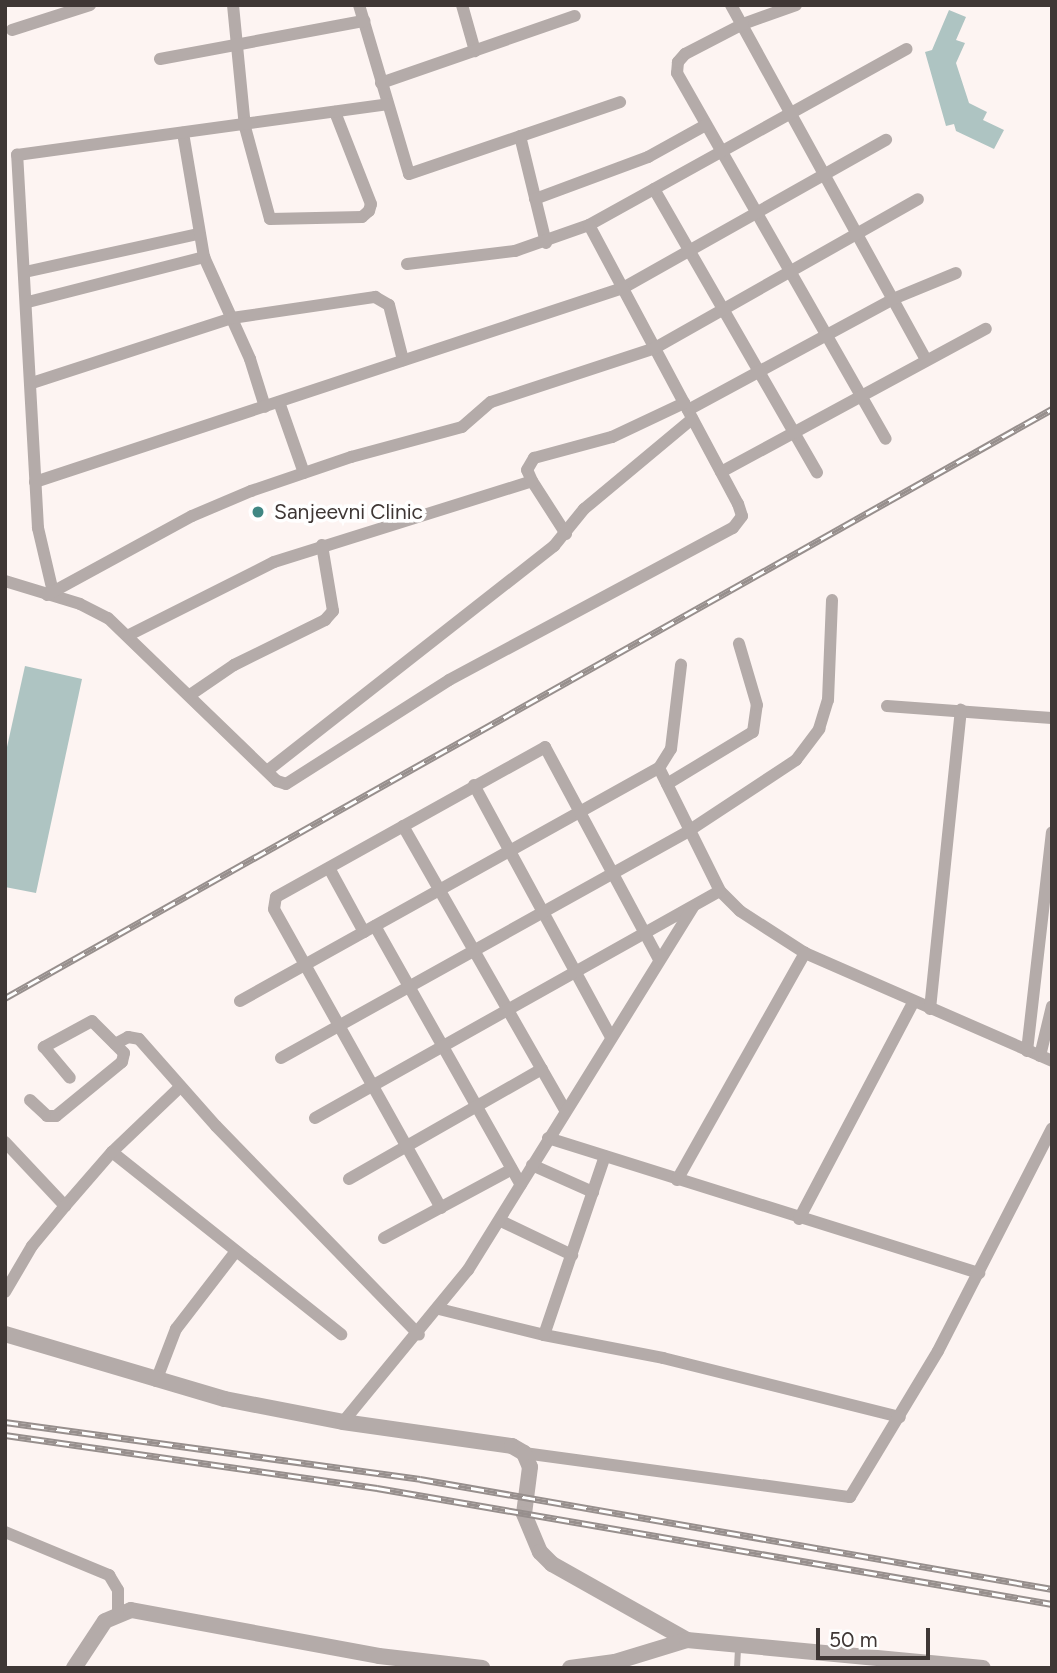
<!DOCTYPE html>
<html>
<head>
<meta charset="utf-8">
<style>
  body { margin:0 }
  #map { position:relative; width:1057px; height:1673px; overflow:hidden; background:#fdf4f2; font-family:Figtree,sans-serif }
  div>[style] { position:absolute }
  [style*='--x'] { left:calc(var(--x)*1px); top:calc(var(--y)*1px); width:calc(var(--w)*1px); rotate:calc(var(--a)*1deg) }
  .building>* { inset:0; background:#aec4c2 }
  .service>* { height:6px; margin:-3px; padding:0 3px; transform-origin:3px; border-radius:3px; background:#b4aba9 }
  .minor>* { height:12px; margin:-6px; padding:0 6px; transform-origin:6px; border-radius:6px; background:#b4aba9 }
  .tertiary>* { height:16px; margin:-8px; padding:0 8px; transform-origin:8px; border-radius:8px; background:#b4aba9 }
  .rail>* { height:7px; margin-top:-3.5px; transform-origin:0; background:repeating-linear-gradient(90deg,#fff 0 13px,#978f8d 0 26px); box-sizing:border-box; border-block:2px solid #978f8d }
  .dots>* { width:19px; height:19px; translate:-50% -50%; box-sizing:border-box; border:4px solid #fff; border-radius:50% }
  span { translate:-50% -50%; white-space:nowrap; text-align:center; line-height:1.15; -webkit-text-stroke:7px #fff; paint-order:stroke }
  .poi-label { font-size:21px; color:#3f3735 }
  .left { translate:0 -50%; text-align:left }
  .frame { position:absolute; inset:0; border:7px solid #3f3735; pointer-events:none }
  .scale { position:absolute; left:816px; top:1628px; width:114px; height:32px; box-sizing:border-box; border:4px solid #3f3735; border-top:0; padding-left:9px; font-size:21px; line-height:24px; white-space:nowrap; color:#3f3735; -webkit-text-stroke:5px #fff; paint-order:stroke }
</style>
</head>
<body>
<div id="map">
  <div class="building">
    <i style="clip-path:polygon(949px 10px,966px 17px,956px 40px,965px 43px,956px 63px,969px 103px,987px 112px,983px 120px,1004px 130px,994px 149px,956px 131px,954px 124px,946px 126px,925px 52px,932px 50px)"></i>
    <i style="clip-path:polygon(25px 666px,82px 679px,36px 893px,5px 887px,5px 756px)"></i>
  </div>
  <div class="service">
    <i style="--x:737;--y:1668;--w:21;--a:-87"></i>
  </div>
  <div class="minor">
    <i style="--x:233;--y:5;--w:123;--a:84.4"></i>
    <i style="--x:245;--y:127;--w:95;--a:74.8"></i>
    <i style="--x:270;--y:219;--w:92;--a:-1.2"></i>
    <i style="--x:362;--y:217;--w:9;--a:-41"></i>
    <i style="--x:369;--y:211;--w:7;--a:-74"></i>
    <i style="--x:371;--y:204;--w:99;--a:-111.4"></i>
    <i style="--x:359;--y:5;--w:176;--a:73.5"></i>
    <i style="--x:409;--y:174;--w:223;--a:-18.8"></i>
    <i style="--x:462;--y:5;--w:48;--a:74.2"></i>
    <i style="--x:731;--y:5;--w:405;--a:61.2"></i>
    <i style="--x:796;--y:5;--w:56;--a:160.3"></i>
    <i style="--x:743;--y:24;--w:65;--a:152.7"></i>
    <i style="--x:685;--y:54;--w:11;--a:131"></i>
    <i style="--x:678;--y:62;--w:11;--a:95"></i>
    <i style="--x:677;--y:73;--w:421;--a:60.3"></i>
    <i style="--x:12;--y:30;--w:82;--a:-17.8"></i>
    <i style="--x:160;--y:59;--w:208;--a:-10.6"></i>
    <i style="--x:381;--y:83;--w:205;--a:-19.1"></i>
    <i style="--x:520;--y:136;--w:110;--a:76.3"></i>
    <i style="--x:654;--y:189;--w:327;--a:60.1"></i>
    <i style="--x:535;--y:199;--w:121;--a:-20.4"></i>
    <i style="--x:648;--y:157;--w:66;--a:-28.9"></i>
    <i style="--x:204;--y:257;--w:112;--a:65.7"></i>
    <i style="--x:250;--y:359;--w:50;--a:72.6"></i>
    <i style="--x:407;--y:264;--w:109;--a:-6.9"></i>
    <i style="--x:515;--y:251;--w:78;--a:-19.4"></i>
    <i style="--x:589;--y:225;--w:363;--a:-29"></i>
    <i style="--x:25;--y:272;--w:177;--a:-12.4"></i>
    <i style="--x:28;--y:302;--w:182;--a:-14.3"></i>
    <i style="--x:204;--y:257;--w:126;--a:-99.6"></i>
    <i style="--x:32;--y:383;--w:210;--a:-18"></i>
    <i style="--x:232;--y:318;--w:145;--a:-8.4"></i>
    <i style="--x:375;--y:297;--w:16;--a:30"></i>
    <i style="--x:389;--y:305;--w:57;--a:75.7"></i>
    <i style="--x:279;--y:402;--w:75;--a:70.6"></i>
    <i style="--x:688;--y:410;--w:233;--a:-28.4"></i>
    <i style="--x:893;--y:299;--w:68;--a:-22.4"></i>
    <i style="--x:721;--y:472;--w:301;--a:-28.4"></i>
    <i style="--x:532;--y:481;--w:63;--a:57.3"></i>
    <i style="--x:35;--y:482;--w:619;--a:-18.26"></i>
    <i style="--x:623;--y:288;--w:302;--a:-29.4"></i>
    <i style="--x:5;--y:581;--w:78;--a:17"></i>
    <i style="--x:80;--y:604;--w:31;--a:27"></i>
    <i style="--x:108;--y:618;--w:235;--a:44"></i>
    <i style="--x:277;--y:781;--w:9;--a:18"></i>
    <i style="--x:286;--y:784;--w:193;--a:-32.5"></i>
    <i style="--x:449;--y:680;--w:322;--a:-28.2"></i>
    <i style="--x:733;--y:528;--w:15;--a:-53"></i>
    <i style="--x:742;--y:516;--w:13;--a:-108"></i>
    <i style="--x:738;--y:504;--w:316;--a:-118.1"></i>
    <i style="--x:53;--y:592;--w:66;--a:-103.2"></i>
    <i style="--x:38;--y:528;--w:374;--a:-93.2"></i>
    <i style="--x:17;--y:155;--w:373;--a:-7.8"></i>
    <i style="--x:47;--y:595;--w:165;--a:-28.6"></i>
    <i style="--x:192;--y:516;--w:64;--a:-23"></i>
    <i style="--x:251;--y:491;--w:106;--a:-18.8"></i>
    <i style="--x:351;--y:457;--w:115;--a:-15.1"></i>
    <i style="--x:462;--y:427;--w:38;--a:-41"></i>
    <i style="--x:491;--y:402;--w:173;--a:-18.2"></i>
    <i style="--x:655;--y:348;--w:302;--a:-29.5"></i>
    <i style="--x:129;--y:635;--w:162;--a:-26.7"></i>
    <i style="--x:274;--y:562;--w:270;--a:-17.4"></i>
    <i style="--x:532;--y:481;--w:12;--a:-114"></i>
    <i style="--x:527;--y:470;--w:14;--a:-60"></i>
    <i style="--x:534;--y:458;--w:81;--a:-15.1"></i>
    <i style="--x:612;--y:437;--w:80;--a:-25.3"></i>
    <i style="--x:190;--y:695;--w:53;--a:-34.3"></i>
    <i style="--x:234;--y:665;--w:102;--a:-26.3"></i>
    <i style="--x:325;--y:620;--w:12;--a:-48"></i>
    <i style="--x:333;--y:611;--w:67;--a:-99.5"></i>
    <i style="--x:887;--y:706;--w:165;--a:4.2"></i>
    <i style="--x:659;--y:768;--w:22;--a:-58"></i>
    <i style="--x:671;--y:749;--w:85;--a:-83.2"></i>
    <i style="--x:267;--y:771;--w:365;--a:-38.1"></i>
    <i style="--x:554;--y:546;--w:48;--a:-51"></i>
    <i style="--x:584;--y:509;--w:141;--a:-39.8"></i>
    <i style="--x:667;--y:784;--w:100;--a:-31.2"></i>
    <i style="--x:753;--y:732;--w:27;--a:-82"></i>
    <i style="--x:757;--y:705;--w:64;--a:-106.4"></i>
    <i style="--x:474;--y:785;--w:287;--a:61.5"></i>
    <i style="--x:403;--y:826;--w:327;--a:60.3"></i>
    <i style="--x:329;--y:868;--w:73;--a:61.3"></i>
    <i style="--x:375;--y:926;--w:297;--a:60.6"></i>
    <i style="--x:240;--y:1001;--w:479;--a:-29.1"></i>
    <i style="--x:659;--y:768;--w:137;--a:63.6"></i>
    <i style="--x:720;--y:891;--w:28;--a:45"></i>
    <i style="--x:740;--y:911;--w:77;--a:32.9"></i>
    <i style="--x:805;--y:953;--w:270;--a:23.6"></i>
    <i style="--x:930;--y:1009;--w:301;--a:-84.1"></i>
    <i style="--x:115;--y:1044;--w:15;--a:-28"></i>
    <i style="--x:128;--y:1037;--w:11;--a:10"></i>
    <i style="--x:139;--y:1039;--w:116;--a:48.5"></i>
    <i style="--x:216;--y:1126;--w:291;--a:45.8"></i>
    <i style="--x:1027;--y:1051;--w:220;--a:-83.5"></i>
    <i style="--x:1040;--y:1056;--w:51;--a:-76.5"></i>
    <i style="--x:281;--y:1058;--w:468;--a:-29.1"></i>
    <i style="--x:690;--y:830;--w:127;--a:-33.4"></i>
    <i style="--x:796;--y:760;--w:39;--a:-53"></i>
    <i style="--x:819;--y:729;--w:30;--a:-73"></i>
    <i style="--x:828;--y:700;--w:100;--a:-87.7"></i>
    <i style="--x:30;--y:1100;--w:23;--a:43"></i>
    <i style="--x:47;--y:1116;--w:9;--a:0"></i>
    <i style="--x:56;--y:1116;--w:85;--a:-39.3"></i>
    <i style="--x:122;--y:1062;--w:9;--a:-77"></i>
    <i style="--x:124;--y:1053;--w:45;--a:-135"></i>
    <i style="--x:92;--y:1021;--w:55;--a:151.6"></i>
    <i style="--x:44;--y:1047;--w:40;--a:50"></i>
    <i style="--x:315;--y:1118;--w:464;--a:-29.3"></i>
    <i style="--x:548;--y:1138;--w:452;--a:17.4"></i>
    <i style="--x:5;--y:1142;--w:88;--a:46.8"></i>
    <i style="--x:112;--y:1152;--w:293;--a:38.5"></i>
    <i style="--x:532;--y:1165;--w:67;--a:23.9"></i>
    <i style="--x:349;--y:1179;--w:222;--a:-29.7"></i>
    <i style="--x:677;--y:1180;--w:261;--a:-60.6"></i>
    <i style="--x:441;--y:1208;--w:342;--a:-119.2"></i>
    <i style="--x:274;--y:909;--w:12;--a:-81"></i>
    <i style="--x:276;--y:897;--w:308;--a:-29.1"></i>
    <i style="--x:545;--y:747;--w:242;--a:61.8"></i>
    <i style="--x:799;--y:1219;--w:246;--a:-62.2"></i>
    <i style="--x:501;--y:1221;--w:79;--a:25.6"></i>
    <i style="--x:384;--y:1238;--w:145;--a:-28.3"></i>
    <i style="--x:5;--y:1292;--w:53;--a:-59.6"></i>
    <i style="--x:32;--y:1246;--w:52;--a:-50.5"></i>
    <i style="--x:65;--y:1206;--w:72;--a:-49"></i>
    <i style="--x:112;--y:1152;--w:94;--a:-43.7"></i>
    <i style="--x:439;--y:1309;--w:108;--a:13.9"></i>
    <i style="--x:544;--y:1335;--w:121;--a:10.9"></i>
    <i style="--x:663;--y:1358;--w:244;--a:14"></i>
    <i style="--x:544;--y:1335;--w:189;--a:-71.2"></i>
    <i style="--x:156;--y:1381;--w:56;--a:-69"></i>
    <i style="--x:176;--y:1329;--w:98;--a:-52.4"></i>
    <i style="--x:343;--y:1422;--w:197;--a:-50.6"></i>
    <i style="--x:468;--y:1270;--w:427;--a:-58.2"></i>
    <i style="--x:524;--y:1453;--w:329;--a:7.7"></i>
    <i style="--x:850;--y:1497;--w:170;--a:-58.9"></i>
    <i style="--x:938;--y:1351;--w:250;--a:-62.9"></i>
    <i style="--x:5;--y:1532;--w:113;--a:22.5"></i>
    <i style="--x:109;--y:1575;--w:17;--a:59"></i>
    <i style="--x:118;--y:1590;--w:23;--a:90"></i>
  </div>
  <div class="tertiary">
    <i style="--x:5;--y:1334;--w:229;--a:16.5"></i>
    <i style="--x:225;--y:1399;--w:120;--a:11"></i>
    <i style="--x:343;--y:1422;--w:171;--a:8.1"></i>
    <i style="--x:512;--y:1446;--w:14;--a:30"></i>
    <i style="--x:524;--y:1453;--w:15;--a:67"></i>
    <i style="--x:530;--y:1467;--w:47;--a:97.3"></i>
    <i style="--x:524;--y:1514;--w:41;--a:67.2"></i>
    <i style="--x:540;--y:1552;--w:17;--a:45"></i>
    <i style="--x:552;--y:1564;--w:155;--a:29.4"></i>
    <i style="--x:74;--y:1668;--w:56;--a:-56.6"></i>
    <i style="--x:105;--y:1621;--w:28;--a:-23"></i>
    <i style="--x:131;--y:1610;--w:252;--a:10.5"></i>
    <i style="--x:379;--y:1656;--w:104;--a:6.6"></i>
    <i style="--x:570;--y:1668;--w:45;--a:-7.6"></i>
    <i style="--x:615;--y:1662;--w:75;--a:-17"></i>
    <i style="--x:687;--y:1640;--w:297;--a:5.4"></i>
  </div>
  <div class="rail">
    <i style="--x:5;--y:998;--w:1201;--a:-29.36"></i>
    <i style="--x:5;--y:1422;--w:419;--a:7.8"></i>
    <i style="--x:420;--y:1479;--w:642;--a:9.87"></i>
    <i style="--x:5;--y:1435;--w:376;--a:8.1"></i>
    <i style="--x:377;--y:1488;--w:685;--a:9.75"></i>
  </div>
  <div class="dots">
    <i style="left:258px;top:512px;background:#408783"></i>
  </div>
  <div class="poi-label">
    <span class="left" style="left:274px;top:512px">Sanjeevni Clinic</span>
  </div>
  <div class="frame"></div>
  <div class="scale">50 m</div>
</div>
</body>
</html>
